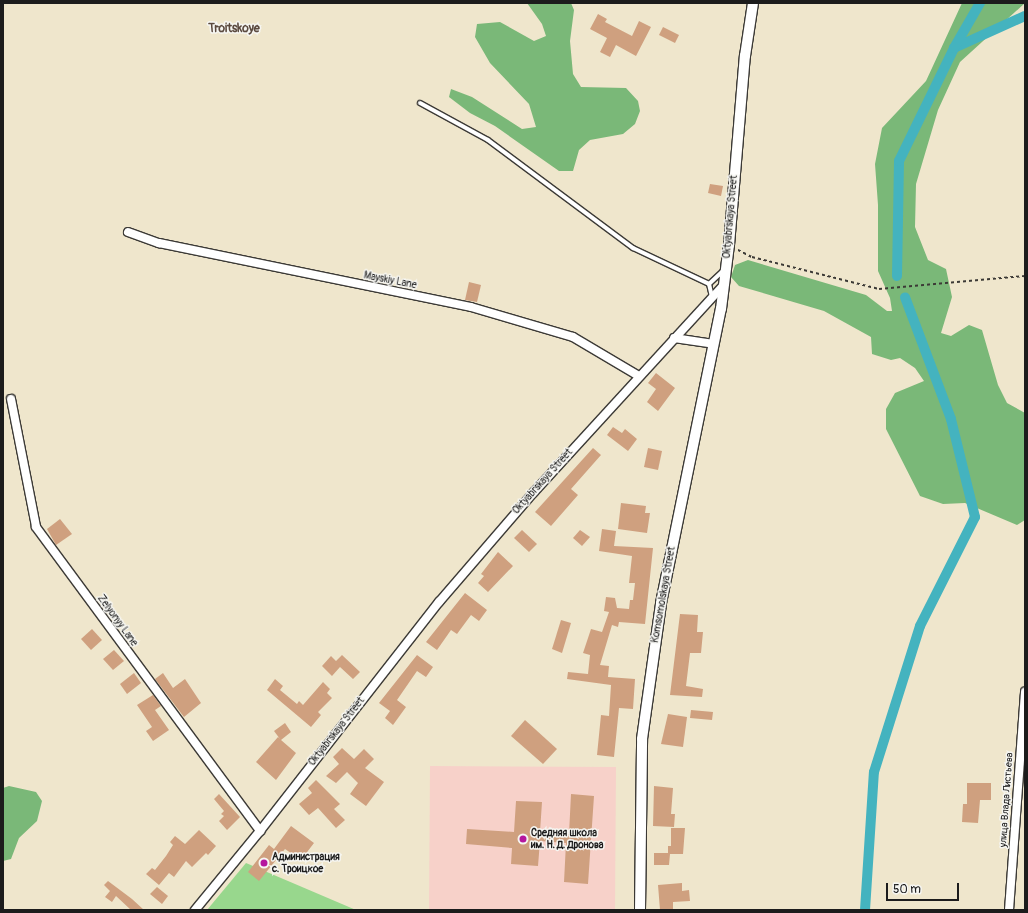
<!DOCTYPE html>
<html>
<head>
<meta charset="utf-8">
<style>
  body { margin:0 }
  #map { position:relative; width:1028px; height:913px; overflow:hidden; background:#efe6cc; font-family:Pangolin,sans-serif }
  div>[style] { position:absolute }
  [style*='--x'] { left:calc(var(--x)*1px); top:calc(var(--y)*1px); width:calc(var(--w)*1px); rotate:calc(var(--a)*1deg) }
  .built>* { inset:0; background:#f7d1c9 }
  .green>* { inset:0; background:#98d78d }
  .forest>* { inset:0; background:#7ab878 }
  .canal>* { height:10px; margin:-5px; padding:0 5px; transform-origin:5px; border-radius:5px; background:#44b3bf }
  .building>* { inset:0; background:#cfa07f }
  .path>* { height:1.5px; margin-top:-0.75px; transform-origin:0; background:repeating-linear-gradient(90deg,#3c3a36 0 3px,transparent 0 6px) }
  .roads { filter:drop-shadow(1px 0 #3c3a36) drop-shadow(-1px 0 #3c3a36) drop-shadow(0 1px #3c3a36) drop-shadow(0 -1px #3c3a36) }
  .service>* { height:4px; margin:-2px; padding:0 2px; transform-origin:2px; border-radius:2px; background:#fff }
  .minor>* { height:8px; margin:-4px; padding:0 4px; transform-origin:4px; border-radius:4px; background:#fff }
  .tertiary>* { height:10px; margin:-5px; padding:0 5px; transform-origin:5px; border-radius:5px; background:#fff }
  .dots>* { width:11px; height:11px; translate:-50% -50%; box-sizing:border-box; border:2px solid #f6f6f2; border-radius:50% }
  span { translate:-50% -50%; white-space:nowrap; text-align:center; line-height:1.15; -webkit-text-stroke:3px #f6f6f2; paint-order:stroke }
  .street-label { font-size:10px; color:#1c1c1c }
  .poi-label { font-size:10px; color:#1c1c1c; font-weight:700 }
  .left { translate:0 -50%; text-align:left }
  .quarter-label { font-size:12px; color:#5b4a3f; font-weight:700 }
  .frame { position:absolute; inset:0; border:4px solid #1c1c1c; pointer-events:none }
  .scale { position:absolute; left:886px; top:883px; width:73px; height:18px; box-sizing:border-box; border:2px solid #1c1c1c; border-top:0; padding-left:5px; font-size:12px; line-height:14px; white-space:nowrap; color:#1c1c1c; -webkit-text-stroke:3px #f6f6f2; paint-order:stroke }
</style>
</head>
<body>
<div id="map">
  <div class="built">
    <i style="clip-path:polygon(430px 766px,616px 767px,615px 910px,429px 910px)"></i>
  </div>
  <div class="green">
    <i style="clip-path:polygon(246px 863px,356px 910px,207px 910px)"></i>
  </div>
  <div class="forest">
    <i style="clip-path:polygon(527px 3px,571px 3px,574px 10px,570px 41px,573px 74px,581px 87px,626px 88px,638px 101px,640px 111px,635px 124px,623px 134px,590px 140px,579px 150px,573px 171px,559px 171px,495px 126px,470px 113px,449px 97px,451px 89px,472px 97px,522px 129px,536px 127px,529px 104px,490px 63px,475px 37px,477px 24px,500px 22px,534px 41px,546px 36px,542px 24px)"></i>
    <i style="clip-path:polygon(962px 3px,1025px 3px,960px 62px,938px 110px,916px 184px,915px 227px,928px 260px,946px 269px,952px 297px,941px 333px,951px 336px,969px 325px,982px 330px,998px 385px,1007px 403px,1025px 413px,1025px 520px,1017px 525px,965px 503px,943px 504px,920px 496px,886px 429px,886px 409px,895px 393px,924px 381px,915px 368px,900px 358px,891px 360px,872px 354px,871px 337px,824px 311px,739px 286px,731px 277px,735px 265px,748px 260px,866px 295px,887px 311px,892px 311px,890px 298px,878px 271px,878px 205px,875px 164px,882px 128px,926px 81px)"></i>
    <i style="clip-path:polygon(9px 786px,36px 792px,42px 801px,37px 821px,19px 838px,11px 859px,3px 861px,3px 788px)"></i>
  </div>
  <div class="canal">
    <i style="--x:954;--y:48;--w:78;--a:-24.3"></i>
    <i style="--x:897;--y:276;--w:115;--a:-89"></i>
    <i style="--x:899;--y:161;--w:126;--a:-64"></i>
    <i style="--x:954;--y:48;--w:52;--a:-60"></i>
    <i style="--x:865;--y:910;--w:138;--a:-86.3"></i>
    <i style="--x:874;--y:772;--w:153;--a:-72.5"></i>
    <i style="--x:920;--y:626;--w:122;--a:-63.2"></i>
    <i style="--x:975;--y:517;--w:101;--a:-103.8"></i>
    <i style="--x:951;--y:419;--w:130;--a:-110.7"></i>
  </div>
  <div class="building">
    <i style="clip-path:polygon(598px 14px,607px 19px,605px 22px,632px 36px,639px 21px,651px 27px,636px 56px,616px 45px,610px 57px,600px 52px,607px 38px,590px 29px)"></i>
    <i style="clip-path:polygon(663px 27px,679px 35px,675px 43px,659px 35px)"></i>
    <i style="clip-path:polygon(710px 184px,723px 186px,721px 196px,708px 193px)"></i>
    <i style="clip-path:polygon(469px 282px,481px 285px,477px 302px,465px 300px)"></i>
    <i style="clip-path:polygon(656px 373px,675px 388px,658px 411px,647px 402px,656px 389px,648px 383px)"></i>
    <i style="clip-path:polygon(613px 427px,622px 433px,625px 429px,637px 439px,628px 451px,607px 435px)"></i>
    <i style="clip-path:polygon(593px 448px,601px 455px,571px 489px,578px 495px,551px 526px,535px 512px)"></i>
    <i style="clip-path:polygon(648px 448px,662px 451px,658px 470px,644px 467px)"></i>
    <i style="clip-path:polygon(621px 503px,646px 506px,645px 513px,650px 513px,647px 533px,618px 529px)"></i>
    <i style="clip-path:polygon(60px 519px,72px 534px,56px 545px,47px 529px)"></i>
    <i style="clip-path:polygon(602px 529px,616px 531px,614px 546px,653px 548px,645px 624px,619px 622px,618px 627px,612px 625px,600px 665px,609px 666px,608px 677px,635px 679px,633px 709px,619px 708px,614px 757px,597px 755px,601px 715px,609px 716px,611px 685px,567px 679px,568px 672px,588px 674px,590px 655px,583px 653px,591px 629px,602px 632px,609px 612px,604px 611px,606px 597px,615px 598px,617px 608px,629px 609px,630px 600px,633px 600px,635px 583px,629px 583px,632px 556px,599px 551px)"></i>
    <i style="clip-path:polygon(522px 530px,537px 544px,529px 552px,514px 538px)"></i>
    <i style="clip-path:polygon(580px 530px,590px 537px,582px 546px,573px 538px)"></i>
    <i style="clip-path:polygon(498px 552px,513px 566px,488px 592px,478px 583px,484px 576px,481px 574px)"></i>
    <i style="clip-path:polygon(465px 593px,487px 610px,479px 621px,471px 615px,457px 634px,451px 630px,437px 650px,426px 642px)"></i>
    <i style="clip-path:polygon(680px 614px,698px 615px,697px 632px,703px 632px,701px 653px,690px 653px,686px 686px,703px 689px,702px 697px,670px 695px)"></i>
    <i style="clip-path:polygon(561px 620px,571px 623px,562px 653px,552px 649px)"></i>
    <i style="clip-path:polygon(92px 629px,102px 640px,91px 650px,81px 639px)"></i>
    <i style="clip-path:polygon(114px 650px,124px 661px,113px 670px,103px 659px)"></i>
    <i style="clip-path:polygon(342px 655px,360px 672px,353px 679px,340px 667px,332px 676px,322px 666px,331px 656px,336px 661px)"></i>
    <i style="clip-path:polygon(417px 655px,433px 667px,426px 677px,417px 671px,397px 700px,406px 707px,393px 725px,385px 718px,390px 711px,379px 703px)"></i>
    <i style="clip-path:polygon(134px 673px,141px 683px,127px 694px,120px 684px)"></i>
    <i style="clip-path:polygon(163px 673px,173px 688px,185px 679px,201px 703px,184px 717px,155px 679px)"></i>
    <i style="clip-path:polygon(275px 679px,283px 686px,280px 690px,297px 704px,299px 701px,303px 705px,323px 682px,330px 689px,327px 693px,332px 698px,318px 712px,321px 715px,311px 727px,267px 690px)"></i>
    <i style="clip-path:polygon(153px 695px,161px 706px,155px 710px,169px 730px,153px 741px,146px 731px,152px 727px,137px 705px)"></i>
    <i style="clip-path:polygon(691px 710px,713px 712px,712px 720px,690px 718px)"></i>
    <i style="clip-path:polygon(668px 714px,687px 717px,683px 747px,661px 744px)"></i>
    <i style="clip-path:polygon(525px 720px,557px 749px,543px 764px,511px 736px)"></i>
    <i style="clip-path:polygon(285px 723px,291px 732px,281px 740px,296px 753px,276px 780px,256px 762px,278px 737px,280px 739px,274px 731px)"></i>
    <i style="clip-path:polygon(342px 748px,354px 759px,364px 749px,374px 759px,365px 768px,384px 782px,366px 806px,350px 794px,358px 783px,347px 772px,336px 783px,326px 776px,339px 764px,333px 757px)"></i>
    <i style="clip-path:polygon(316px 780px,340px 804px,334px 809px,345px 820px,336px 828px,318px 808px,309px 815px,299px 804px,312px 793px,308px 788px)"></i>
    <i style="clip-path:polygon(967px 783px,991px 783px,991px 800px,980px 800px,978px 823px,962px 822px,963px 804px,967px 804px)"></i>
    <i style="clip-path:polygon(654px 786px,673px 788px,671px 814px,675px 814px,674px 827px,653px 826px)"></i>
    <i style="clip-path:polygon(219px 794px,240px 817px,227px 830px,219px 821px,224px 816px,221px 814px,224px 811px,214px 799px)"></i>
    <i style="clip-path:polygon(571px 794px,594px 796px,588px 884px,564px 882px,566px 843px,540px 841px,538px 866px,511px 864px,512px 848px,466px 844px,467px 829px,514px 832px,516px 801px,542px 802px,540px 832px,569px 834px)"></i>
    <i style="clip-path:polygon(291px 826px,314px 843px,301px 860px,285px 849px,259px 881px,248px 872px,269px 845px,274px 849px)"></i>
    <i style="clip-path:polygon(671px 828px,685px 828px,683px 854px,670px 854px,669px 865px,654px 865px,654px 853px,668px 853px,668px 846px,671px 846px)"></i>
    <i style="clip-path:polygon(199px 830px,216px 846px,208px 855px,206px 853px,192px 867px,186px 861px,174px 877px,169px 873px,159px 885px,146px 874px,152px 868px,155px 870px,166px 856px,173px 845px,170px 842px,175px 836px,185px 844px)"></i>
    <i style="clip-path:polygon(108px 881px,132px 899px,144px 910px,131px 910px,116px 896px,112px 902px,105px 897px,110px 891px,104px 885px)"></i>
    <i style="clip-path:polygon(682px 883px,682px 891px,689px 890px,690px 901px,673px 902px,673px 910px,660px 910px,658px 885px)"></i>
    <i style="clip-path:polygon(157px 887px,168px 896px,162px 904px,150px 894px)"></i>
  </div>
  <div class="path">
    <i style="--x:738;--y:250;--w:16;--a:27"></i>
    <i style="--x:752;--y:257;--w:131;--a:14.1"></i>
    <i style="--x:879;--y:289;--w:147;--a:-5.1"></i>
  </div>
  <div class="roads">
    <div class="service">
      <i style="--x:420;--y:103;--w:77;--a:28.6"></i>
      <i style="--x:488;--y:140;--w:181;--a:36.7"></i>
      <i style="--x:633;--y:248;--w:84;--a:25.3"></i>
      <i style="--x:709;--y:284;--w:19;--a:-43"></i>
      <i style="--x:709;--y:284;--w:13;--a:77"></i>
    </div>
    <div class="minor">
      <i style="--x:128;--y:232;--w:33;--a:20"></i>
      <i style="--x:159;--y:243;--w:318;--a:11.6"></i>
      <i style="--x:471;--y:307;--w:106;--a:16.4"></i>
      <i style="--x:573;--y:337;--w:77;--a:30.6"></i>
      <i style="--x:674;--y:338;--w:40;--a:8.5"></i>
      <i style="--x:11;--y:399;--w:130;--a:78.9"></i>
      <i style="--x:36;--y:527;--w:378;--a:53.6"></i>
      <i style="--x:195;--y:910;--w:102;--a:-50.6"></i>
      <i style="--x:260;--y:831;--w:291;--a:-52"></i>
      <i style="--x:439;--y:602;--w:145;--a:-49.2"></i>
      <i style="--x:534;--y:492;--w:281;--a:-47.5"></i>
      <i style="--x:1009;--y:910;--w:219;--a:-85.8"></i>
    </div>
    <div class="tertiary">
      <i style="--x:640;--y:910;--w:171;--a:-89.3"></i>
      <i style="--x:642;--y:739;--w:137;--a:-82"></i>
      <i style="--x:661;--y:603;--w:300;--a:-78.5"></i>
      <i style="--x:721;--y:309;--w:64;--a:-82.9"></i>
      <i style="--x:729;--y:245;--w:190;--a:-85.2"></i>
      <i style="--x:745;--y:56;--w:54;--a:-81.4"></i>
    </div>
  </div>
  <div class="dots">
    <i style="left:523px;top:839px;background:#b5179e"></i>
    <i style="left:264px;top:863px;background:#b5179e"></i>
  </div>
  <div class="street-label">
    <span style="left:731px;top:217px;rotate:-85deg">Oktyabrskaya Street</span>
    <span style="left:390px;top:281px;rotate:11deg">Mayskiy Lane</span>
    <span style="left:543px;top:482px;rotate:-48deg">Oktyabrskaya Street</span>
    <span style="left:664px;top:595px;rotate:-80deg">Komsomolskaya Street</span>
    <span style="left:117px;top:621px;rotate:54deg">Zelyonyy Lane</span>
    <span style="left:337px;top:732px;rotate:-52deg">Oktyabrskaya Street</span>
    <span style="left:1007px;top:800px;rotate:-86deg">улица Влада Листьева</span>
  </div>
  <div class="poi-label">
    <span class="left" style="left:531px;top:839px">Средняя школа<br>им. Н. Д. Дронова</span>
    <span class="left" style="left:272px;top:863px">Администрация<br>с. Троицкое</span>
  </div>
  <div class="quarter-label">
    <span style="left:234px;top:29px">Troitskoye</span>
  </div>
  <div class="frame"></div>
  <div class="scale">50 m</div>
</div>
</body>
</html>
